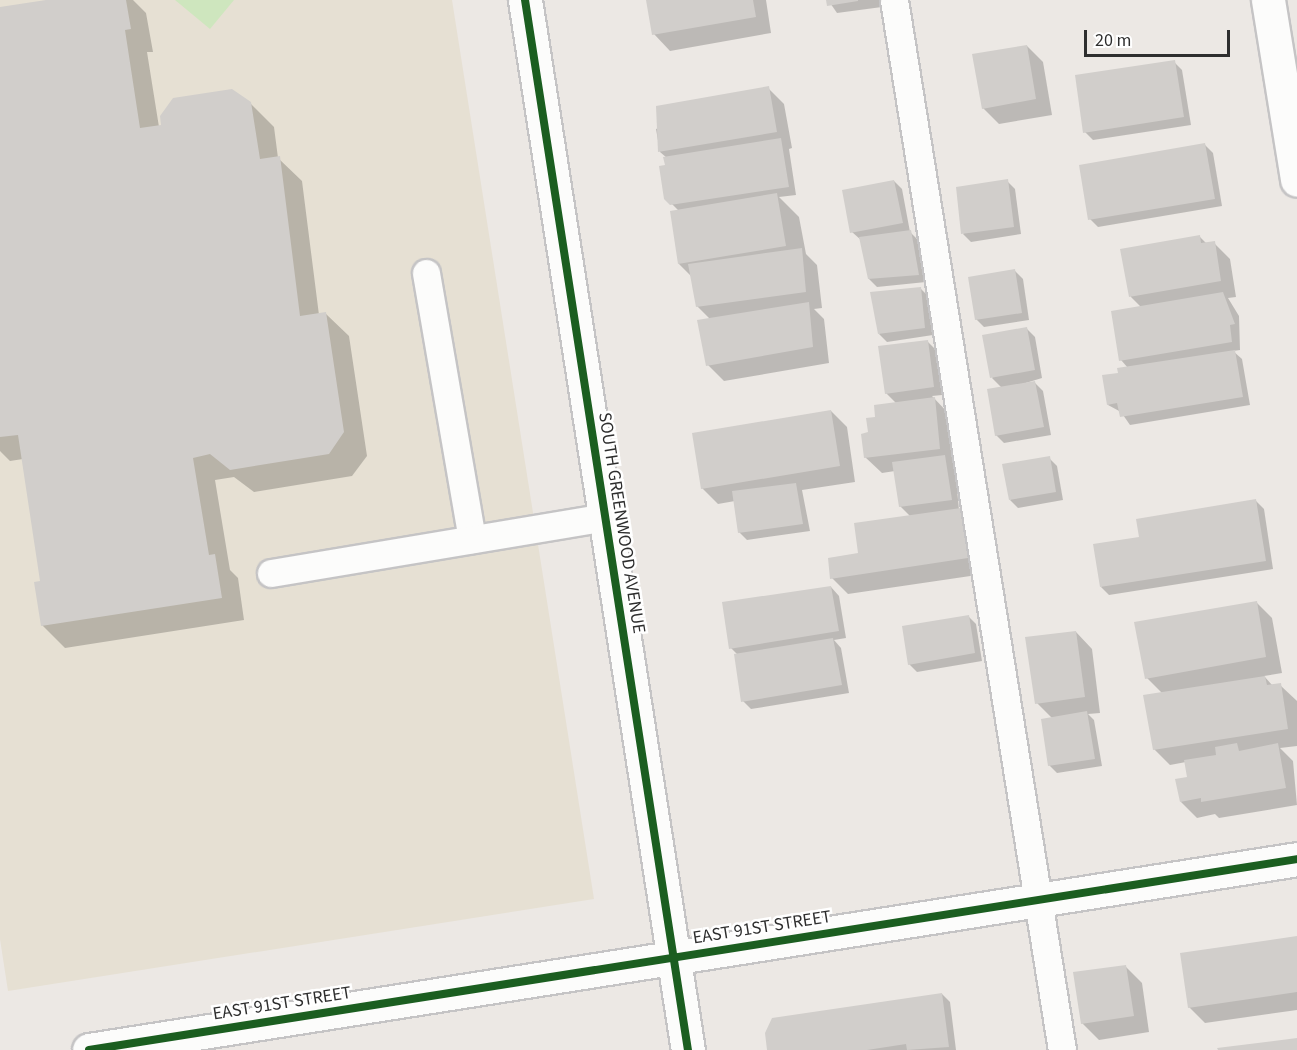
<!DOCTYPE html>
<html>
<head>
<meta charset="utf-8">
<style>
  body { margin:0 }
  #map { position:relative; width:1297px; height:1050px; overflow:hidden; background:#ece8e4; font-family:"Source Sans 3",sans-serif }
  div>[style] { position:absolute }
  [style*='--x'] { left:calc(var(--x)*1px); top:calc(var(--y)*1px); width:calc(var(--w)*1px); rotate:calc(var(--a)*1deg) }
  .education>* { inset:0; background:#e6e0d3 }
  .green>* { inset:0; background:#cee6be }
  .shadow>* { inset:0; background:#0003 }
  .building>* { inset:0; background:#d1cecb }
  .roads { filter:drop-shadow(2px 0 #c5c4c5) drop-shadow(-2px 0 #c5c4c5) drop-shadow(0 2px #c5c4c5) drop-shadow(0 -2px #c5c4c5) }
  .service>* { height:27px; margin:-13.5px; padding:0 13.5px; transform-origin:13.5px; border-radius:13.5px; background:#fcfcfb }
  .minor>* { height:33px; margin:-16.5px; padding:0 16.5px; transform-origin:16.5px; border-radius:16.5px; background:#fcfcfb }
  .cycleway>* { height:8px; margin:-4px; padding:0 4px; transform-origin:4px; border-radius:4px; background:#1b5e20 }
  span { translate:-50% -50%; white-space:nowrap; text-align:center; line-height:1.15; -webkit-text-stroke:5px #fff; paint-order:stroke }
  .street-label { font-size:18px; color:#2e2e2e }
  .scale { position:absolute; left:1084px; top:30px; width:146px; height:27px; box-sizing:border-box; border:3px solid #2e2e2e; border-top:0; padding-left:8px; font-size:18px; line-height:21px; white-space:nowrap; color:#2e2e2e; -webkit-text-stroke:4px #fff; paint-order:stroke }
</style>
</head>
<body>
<div id="map">
  <div class="education">
    <i style="clip-path:polygon(0 0,452px 0,594px 899px,8px 991px,0 939px)"></i>
  </div>
  <div class="green">
    <i style="clip-path:polygon(175px 0,234px 0,210px 29px)"></i>
  </div>
  <div class="shadow">
    <i style="clip-path:polygon(56px 0,133px 0,146px 13px,153px 52px,147px 52px,159px 127px,250px 103px,274px 127px,278px 158px,302px 181px,319px 315px,326px 314px,349px 336px,367px 456px,352px 476px,254px 492px,234px 477px,215px 480px,230px 570px,238px 578px,244px 620px,65px 648px,42px 625px,42px 582px,23px 459px,10px 461px,0 451px,0 8px)"></i>
    <i style="clip-path:polygon(647px 0,766px 0,771px 33px,670px 51px,654px 34px)"></i>
    <i style="clip-path:polygon(828px 0,881px 0,882px 7px,837px 13px)"></i>
    <i style="clip-path:polygon(1027px 46px,1043px 62px,1052px 115px,999px 124px,983px 108px)"></i>
    <i style="clip-path:polygon(1174px 62px,1182px 70px,1191px 125px,1093px 140px,1085px 132px)"></i>
    <i style="clip-path:polygon(768px 88px,784px 104px,792px 148px,789px 149px,796px 195px,779px 197px,799px 217px,806px 254px,817px 265px,822px 308px,814px 309px,824px 319px,829px 363px,724px 381px,708px 365px,711px 320px,697px 306px,691px 276px,679px 264px,679px 211px,666px 198px,667px 158px,660px 152px,656px 129px)"></i>
    <i style="clip-path:polygon(1205px 145px,1213px 153px,1222px 206px,1098px 227px,1090px 219px)"></i>
    <i style="clip-path:polygon(894px 181px,902px 189px,910px 232px,918px 240px,926px 282px,877px 287px,869px 279px,861px 240px,852px 232px)"></i>
    <i style="clip-path:polygon(1007px 181px,1015px 189px,1021px 234px,971px 242px,963px 234px)"></i>
    <i style="clip-path:polygon(1200px 237px,1207px 244px,1214px 243px,1230px 259px,1236px 297px,1228px 298px,1239px 316px,1240px 350px,1233px 351px,1242px 359px,1250px 405px,1130px 425px,1121px 412px,1108px 405px,1119px 374px,1128px 368px,1121px 360px,1141px 307px,1131px 297px,1122px 250px)"></i>
    <i style="clip-path:polygon(1015px 271px,1023px 279px,1029px 320px,984px 327px,976px 319px)"></i>
    <i style="clip-path:polygon(920px 288px,928px 296px,933px 335px,887px 342px,879px 334px)"></i>
    <i style="clip-path:polygon(1027px 329px,1035px 337px,1042px 378px,1019px 385px,1035px 383px,1043px 391px,1051px 435px,1004px 443px,996px 435px,1002px 388px,992px 378px)"></i>
    <i style="clip-path:polygon(927px 341px,935px 349px,942px 395px,932px 396px,950px 415px,959px 510px,977px 526px,984px 574px,848px 594px,832px 578px,910px 516px,900px 506px,895px 471px,882px 473px,865px 457px,877px 418px,896px 403px,886px 393px)"></i>
    <i style="clip-path:polygon(831px 411px,847px 427px,855px 482px,802px 490px,810px 531px,747px 540px,739px 532px,735px 501px,718px 504px,702px 488px)"></i>
    <i style="clip-path:polygon(1049px 458px,1057px 466px,1063px 500px,1018px 508px,1010px 500px)"></i>
    <i style="clip-path:polygon(1256px 501px,1264px 509px,1273px 569px,1109px 595px,1101px 587px,1141px 538px)"></i>
    <i style="clip-path:polygon(831px 587px,839px 596px,846px 638px,834px 640px,841px 648px,849px 693px,751px 709px,743px 701px,738px 655px,731px 648px)"></i>
    <i style="clip-path:polygon(1256px 602px,1272px 618px,1282px 673px,1264px 676px,1273px 686px,1280px 685px,1297px 701px,1297px 746px,1280px 748px,1293px 761px,1297px 805px,1219px 818px,1215px 814px,1197px 818px,1181px 802px,1189px 779px,1186px 762px,1170px 765px,1154px 749px,1163px 694px,1147px 678px)"></i>
    <i style="clip-path:polygon(968px 616px,976px 624px,982px 661px,917px 672px,909px 664px)"></i>
    <i style="clip-path:polygon(1076px 632px,1092px 649px,1100px 713px,1088px 714px,1094px 720px,1102px 766px,1057px 773px,1049px 765px,1052px 718px,1037px 703px)"></i>
    <i style="clip-path:polygon(1297px 937px,1297px 1010px,1205px 1023px,1189px 1007px)"></i>
    <i style="clip-path:polygon(1126px 967px,1142px 983px,1149px 1032px,1099px 1040px,1082px 1023px)"></i>
    <i style="clip-path:polygon(942px 994px,950px 1002px,956px 1050px,768px 1050px)"></i>
  </div>
  <div class="building">
    <i style="clip-path:polygon(46px 0,126px 0,131px 29px,125px 30px,140px 128px,161px 125px,160px 116px,173px 98px,232px 89px,251px 102px,260px 159px,280px 156px,300px 316px,326px 312px,344px 432px,329px 454px,230px 470px,210px 454px,193px 458px,209px 555px,215px 554px,222px 598px,41px 626px,34px 582px,40px 581px,18px 435px,0 437px,0 7px)"></i>
    <i style="clip-path:polygon(646px 0,753px 0,756px 17px,652px 35px)"></i>
    <i style="clip-path:polygon(826px 0,858px 0,858px 1px,827px 6px)"></i>
    <i style="clip-path:polygon(1027px 45px,1036px 99px,982px 109px,972px 54px)"></i>
    <i style="clip-path:polygon(1175px 60px,1184px 117px,1083px 133px,1075px 75px)"></i>
    <i style="clip-path:polygon(769px 86px,777px 132px,658px 152px,656px 106px)"></i>
    <i style="clip-path:polygon(781px 138px,789px 187px,670px 205px,664px 199px,659px 166px,665px 165px,663px 157px)"></i>
    <i style="clip-path:polygon(1205px 143px,1215px 199px,1088px 220px,1079px 165px)"></i>
    <i style="clip-path:polygon(1008px 179px,1014px 227px,961px 234px,956px 187px)"></i>
    <i style="clip-path:polygon(894px 180px,903px 223px,850px 233px,842px 190px)"></i>
    <i style="clip-path:polygon(777px 193px,786px 246px,678px 264px,670px 211px)"></i>
    <i style="clip-path:polygon(911px 230px,919px 275px,868px 279px,859px 237px)"></i>
    <i style="clip-path:polygon(1200px 235px,1201px 243px,1215px 241px,1221px 281px,1129px 297px,1120px 249px)"></i>
    <i style="clip-path:polygon(802px 248px,806px 292px,696px 307px,688px 264px)"></i>
    <i style="clip-path:polygon(1015px 269px,1022px 313px,975px 320px,968px 277px)"></i>
    <i style="clip-path:polygon(921px 287px,925px 328px,878px 334px,870px 292px)"></i>
    <i style="clip-path:polygon(1223px 292px,1235px 324px,1230px 325px,1232px 342px,1119px 361px,1111px 311px)"></i>
    <i style="clip-path:polygon(809px 302px,813px 347px,706px 366px,697px 320px)"></i>
    <i style="clip-path:polygon(1027px 327px,1035px 370px,990px 378px,982px 335px)"></i>
    <i style="clip-path:polygon(928px 340px,934px 387px,885px 394px,878px 346px)"></i>
    <i style="clip-path:polygon(1235px 350px,1243px 397px,1120px 417px,1117px 403px,1107px 405px,1102px 375px,1118px 373px,1117px 368px)"></i>
    <i style="clip-path:polygon(1035px 381px,1044px 427px,995px 436px,987px 389px)"></i>
    <i style="clip-path:polygon(935px 397px,940px 449px,864px 458px,861px 434px,868px 432px,866px 418px,875px 417px,874px 405px)"></i>
    <i style="clip-path:polygon(831px 410px,840px 466px,701px 489px,692px 433px)"></i>
    <i style="clip-path:polygon(945px 455px,952px 500px,899px 507px,892px 462px)"></i>
    <i style="clip-path:polygon(1050px 456px,1056px 492px,1009px 500px,1002px 464px)"></i>
    <i style="clip-path:polygon(796px 483px,803px 524px,738px 533px,732px 491px)"></i>
    <i style="clip-path:polygon(1256px 499px,1266px 561px,1100px 587px,1093px 544px,1139px 537px,1136px 519px)"></i>
    <i style="clip-path:polygon(961px 508px,968px 558px,830px 579px,828px 558px,858px 553px,854px 523px)"></i>
    <i style="clip-path:polygon(831px 586px,839px 631px,729px 649px,722px 602px)"></i>
    <i style="clip-path:polygon(1257px 601px,1266px 657px,1145px 679px,1134px 622px)"></i>
    <i style="clip-path:polygon(969px 615px,975px 653px,908px 665px,902px 626px)"></i>
    <i style="clip-path:polygon(1076px 631px,1085px 697px,1035px 704px,1025px 637px)"></i>
    <i style="clip-path:polygon(833px 638px,842px 685px,741px 702px,734px 654px)"></i>
    <i style="clip-path:polygon(1265px 676px,1267px 685px,1281px 683px,1288px 729px,1153px 750px,1143px 695px)"></i>
    <i style="clip-path:polygon(1087px 711px,1095px 759px,1048px 766px,1041px 719px)"></i>
    <i style="clip-path:polygon(1237px 743px,1239px 751px,1278px 743px,1286px 788px,1201px 802px,1201px 798px,1180px 802px,1175px 779px,1187px 777px,1184px 760px,1216px 755px,1215px 747px)"></i>
    <i style="clip-path:polygon(1297px 936px,1297px 992px,1188px 1008px,1180px 953px)"></i>
    <i style="clip-path:polygon(1126px 965px,1134px 1016px,1081px 1024px,1073px 972px)"></i>
    <i style="clip-path:polygon(942px 993px,949px 1047px,907px 1050px,906px 1044px,867px 1050px,767px 1050px,765px 1033px,772px 1018px)"></i>
    <i style="clip-path:polygon(1297px 1038px,1297px 1050px,1218px 1050px,1217px 1048px)"></i>
  </div>
  <div class="roads">
    <div class="service">
      <i style="--x:894;--y:0;--w:1063;--a:80.91"></i>
      <i style="--x:426;--y:273;--w:270;--a:80.2"></i>
      <i style="--x:271;--y:573;--w:339;--a:-9.5"></i>
    </div>
    <div class="minor">
      <i style="--x:525;--y:0;--w:1063;--a:81.18"></i>
      <i style="--x:1268;--y:0;--w:182;--a:80.8"></i>
      <i style="--x:89;--y:1050;--w:1223;--a:-8.98"></i>
    </div>
  </div>
  <div class="cycleway">
    <i style="--x:525;--y:0;--w:1063;--a:81.18"></i>
    <i style="--x:89;--y:1050;--w:1223;--a:-8.98"></i>
  </div>
  <div class="street-label">
    <span style="left:621px;top:523px;rotate:81deg">SOUTH GREENWOOD AVENUE</span>
    <span style="left:762px;top:928px;rotate:-9deg">EAST 91ST STREET</span>
    <span style="left:282px;top:1004px;rotate:-9deg">EAST 91ST STREET</span>
  </div>
  <div class="scale">20 m</div>
</div>
</body>
</html>
